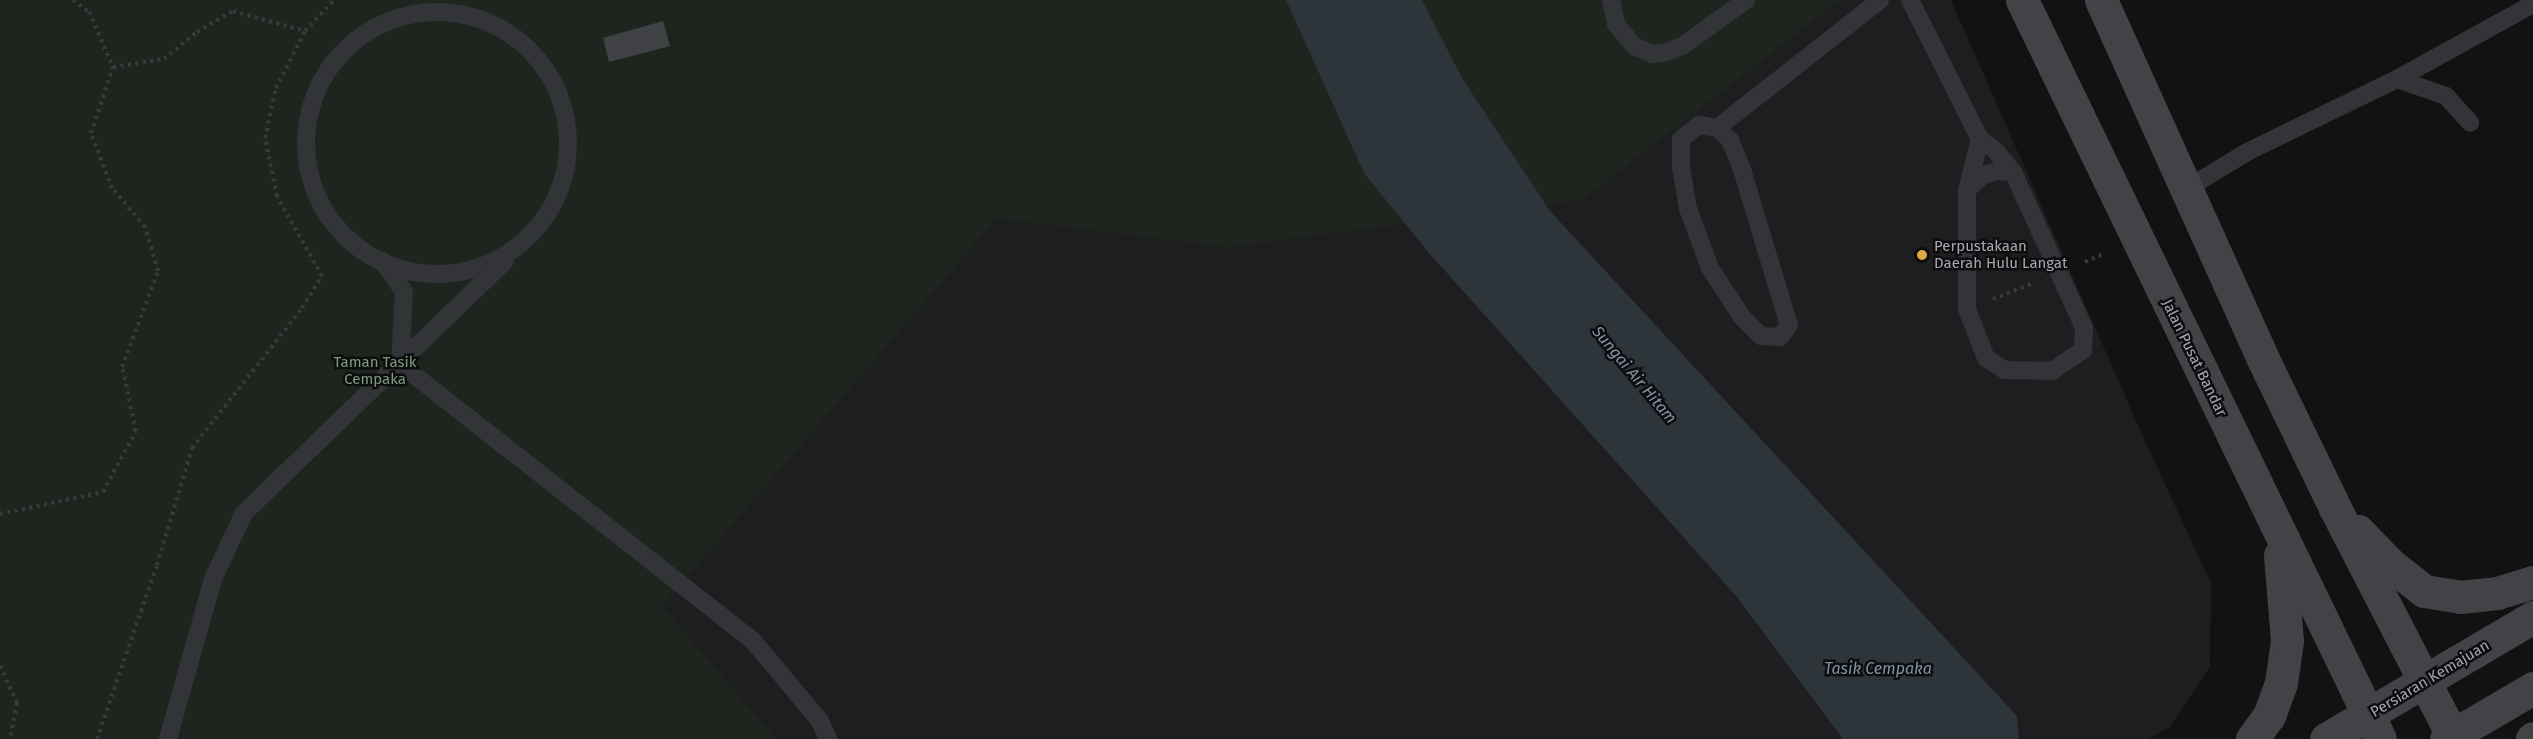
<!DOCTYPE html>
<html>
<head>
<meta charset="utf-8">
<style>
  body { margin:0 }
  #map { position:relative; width:2533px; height:739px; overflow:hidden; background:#121213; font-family:"Fira Sans",sans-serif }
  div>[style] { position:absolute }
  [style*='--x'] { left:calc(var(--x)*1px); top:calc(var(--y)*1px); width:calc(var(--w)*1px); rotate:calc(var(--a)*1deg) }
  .built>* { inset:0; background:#1e1e20 }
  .green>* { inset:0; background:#1e251f }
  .water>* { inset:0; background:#2d343a }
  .building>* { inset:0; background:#414246 }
  .path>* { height:4px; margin-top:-2px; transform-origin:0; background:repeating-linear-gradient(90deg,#393a3e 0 3px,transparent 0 7.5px) }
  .lane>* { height:18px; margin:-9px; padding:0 9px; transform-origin:9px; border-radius:9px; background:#333437 }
  .lane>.ring { margin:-9px; padding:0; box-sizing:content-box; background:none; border:18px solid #333437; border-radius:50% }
  .secondary>* { height:33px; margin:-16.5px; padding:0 16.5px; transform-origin:16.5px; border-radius:16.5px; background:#414347 }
  .dots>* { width:16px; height:16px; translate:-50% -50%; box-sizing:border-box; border:3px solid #0d0d0e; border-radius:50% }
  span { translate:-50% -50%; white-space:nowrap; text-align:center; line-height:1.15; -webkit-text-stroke:5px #0d0d0e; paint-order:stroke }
  .poi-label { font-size:15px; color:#a5a8b2 }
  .left { translate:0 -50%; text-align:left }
  .street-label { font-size:15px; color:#a5a8b2 }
  .park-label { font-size:15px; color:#7e9b80 }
  .water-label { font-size:16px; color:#7f95a9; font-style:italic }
</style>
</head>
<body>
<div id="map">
  <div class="built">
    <i style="clip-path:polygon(0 0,1951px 0,2145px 441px,2211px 583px,2210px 667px,2169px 728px,2148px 739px,0 739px)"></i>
  </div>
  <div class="green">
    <i style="clip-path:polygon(0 0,1840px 0,1582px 200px,1229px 247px,997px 218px,662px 606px,776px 739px,0 739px)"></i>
  </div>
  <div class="water">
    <i style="clip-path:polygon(1286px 0,1422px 0,1462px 78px,1550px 211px,2017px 716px,2019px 739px,1843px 739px,1737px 597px,1429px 253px,1364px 173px)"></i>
  </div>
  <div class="building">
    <i style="clip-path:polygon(663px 21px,670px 46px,609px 62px,603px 38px)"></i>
  </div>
  <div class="path">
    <i style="--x:73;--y:0;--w:20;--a:37"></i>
    <i style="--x:89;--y:12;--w:60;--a:66.4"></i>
    <i style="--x:2085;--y:262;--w:22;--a:-24"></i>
    <i style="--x:1993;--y:299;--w:43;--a:-21.8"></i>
    <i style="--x:0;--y:514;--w:105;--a:-12.1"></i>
    <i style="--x:103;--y:492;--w:69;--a:-61.6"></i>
    <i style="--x:136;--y:431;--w:66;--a:-102.3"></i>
    <i style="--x:122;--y:367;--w:103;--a:-69.4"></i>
    <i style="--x:158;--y:271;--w:46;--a:-106.5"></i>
    <i style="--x:145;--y:227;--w:51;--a:-130.2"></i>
    <i style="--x:112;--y:188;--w:59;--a:-110.9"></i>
    <i style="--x:91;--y:133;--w:70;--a:-71.6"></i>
    <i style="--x:113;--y:67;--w:52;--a:-8.9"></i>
    <i style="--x:164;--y:59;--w:43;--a:-39.3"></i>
    <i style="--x:197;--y:32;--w:42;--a:-30.3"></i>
    <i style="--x:233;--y:11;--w:75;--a:15.5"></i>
    <i style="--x:305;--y:31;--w:42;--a:-46.9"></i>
    <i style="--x:0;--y:666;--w:41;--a:65.3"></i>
    <i style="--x:17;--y:703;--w:37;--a:101"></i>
    <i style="--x:97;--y:739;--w:184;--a:-71"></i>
    <i style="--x:157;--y:565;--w:122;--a:-73.3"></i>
    <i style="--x:192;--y:448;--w:178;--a:-51.8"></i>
    <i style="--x:302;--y:308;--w:38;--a:-58"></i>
    <i style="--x:322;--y:276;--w:92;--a:-119.4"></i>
    <i style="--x:277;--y:196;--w:59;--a:-101.7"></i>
    <i style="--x:265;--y:138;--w:51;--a:-77.6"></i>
    <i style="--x:276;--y:88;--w:64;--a:-63"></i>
  </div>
  <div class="lane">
    <i style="--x:1611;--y:0;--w:25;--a:78"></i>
    <i style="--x:1616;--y:24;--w:28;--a:51"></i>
    <i style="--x:1634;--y:46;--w:20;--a:24"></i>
    <i style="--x:1652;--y:54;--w:15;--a:-8"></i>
    <i style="--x:1667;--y:52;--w:18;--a:-22"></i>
    <i style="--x:1684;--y:45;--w:77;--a:-36"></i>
    <i style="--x:1910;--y:0;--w:156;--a:63.3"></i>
    <i style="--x:1980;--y:139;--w:19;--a:36"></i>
    <i style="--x:1995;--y:150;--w:28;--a:51"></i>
    <i style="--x:2013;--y:172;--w:171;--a:65.5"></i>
    <i style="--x:2084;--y:328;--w:22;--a:93"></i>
    <i style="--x:2083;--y:350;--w:37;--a:146"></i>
    <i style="--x:2052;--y:371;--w:47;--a:-178.8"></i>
    <i style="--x:2005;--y:370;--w:22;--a:-148"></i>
    <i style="--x:1986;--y:358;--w:53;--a:-111.2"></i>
    <i style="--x:1967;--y:309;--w:119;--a:-90"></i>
    <i style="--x:1967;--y:190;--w:53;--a:-75.7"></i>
    <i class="ring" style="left:306px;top:12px;width:244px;height:244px"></i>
    <i style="--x:2397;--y:79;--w:52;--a:19.1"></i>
    <i style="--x:2446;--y:96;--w:36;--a:48"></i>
    <i style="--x:1717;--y:128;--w:18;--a:43"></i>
    <i style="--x:1730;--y:140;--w:35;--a:68"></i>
    <i style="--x:1743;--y:173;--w:159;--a:73.2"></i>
    <i style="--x:1789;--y:325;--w:15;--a:127"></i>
    <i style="--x:1780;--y:337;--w:19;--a:-177"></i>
    <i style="--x:1761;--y:336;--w:27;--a:-135"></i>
    <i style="--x:1742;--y:317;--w:59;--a:-123.1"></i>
    <i style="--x:1710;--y:268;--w:63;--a:-110.4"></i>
    <i style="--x:1688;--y:209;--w:43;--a:-99.5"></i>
    <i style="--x:1681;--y:167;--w:28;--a:-90"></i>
    <i style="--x:1681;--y:139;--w:23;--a:-38"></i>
    <i style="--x:1699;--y:125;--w:18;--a:9"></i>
    <i style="--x:1717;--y:128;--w:207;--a:-38.1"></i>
    <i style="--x:2186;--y:189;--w:71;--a:-31.2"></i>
    <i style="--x:2247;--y:152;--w:167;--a:-26"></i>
    <i style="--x:2397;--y:79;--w:155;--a:-28.9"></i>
    <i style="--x:1967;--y:190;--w:22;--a:-43"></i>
    <i style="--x:1983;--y:175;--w:16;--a:-15"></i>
    <i style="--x:1998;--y:171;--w:15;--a:4"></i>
    <i style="--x:383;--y:261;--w:37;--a:56"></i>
    <i style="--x:404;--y:292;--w:72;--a:93.2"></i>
    <i style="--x:400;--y:364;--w:450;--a:38.1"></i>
    <i style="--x:754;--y:642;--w:103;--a:50.1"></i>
    <i style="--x:820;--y:721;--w:20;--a:66"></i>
    <i style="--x:168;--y:739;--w:166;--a:-74.3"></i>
    <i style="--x:213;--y:579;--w:73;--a:-64.8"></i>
    <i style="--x:244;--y:513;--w:363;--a:-44"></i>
  </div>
  <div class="secondary">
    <i style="--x:2022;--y:0;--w:821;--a:64.15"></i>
    <i style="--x:2101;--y:0;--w:394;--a:65.7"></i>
    <i style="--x:2263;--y:359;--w:165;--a:64.2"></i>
    <i style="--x:2335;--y:508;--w:260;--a:62.7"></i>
    <i style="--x:2358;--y:531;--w:46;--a:45.9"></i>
    <i style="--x:2390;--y:564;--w:43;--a:38.5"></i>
    <i style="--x:2424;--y:591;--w:36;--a:9"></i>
    <i style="--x:2460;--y:597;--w:37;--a:-6"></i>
    <i style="--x:2497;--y:593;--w:38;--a:-17"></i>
    <i style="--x:2252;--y:739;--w:29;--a:-54"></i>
    <i style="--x:2269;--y:716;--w:35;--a:-70"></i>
    <i style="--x:2281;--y:683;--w:42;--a:-81.9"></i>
    <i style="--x:2287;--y:641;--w:86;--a:-94.7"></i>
    <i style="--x:2326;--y:739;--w:240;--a:-30.5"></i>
    <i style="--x:2446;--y:739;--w:101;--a:-30.4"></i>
    <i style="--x:2532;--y:739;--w:1;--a:-45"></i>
  </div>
  <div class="dots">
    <i style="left:1922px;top:255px;background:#dbab41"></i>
  </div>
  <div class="poi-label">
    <span class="left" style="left:1934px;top:255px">Perpustakaan<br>Daerah Hulu Langat</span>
  </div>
  <div class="street-label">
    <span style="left:2194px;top:358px;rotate:64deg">Jalan Pusat Bandar</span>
    <span style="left:2430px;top:679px;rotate:-31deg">Persiaran Kemajuan</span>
  </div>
  <div class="park-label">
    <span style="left:375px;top:371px">Taman Tasik<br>Cempaka</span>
  </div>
  <div class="water-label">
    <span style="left:1634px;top:375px;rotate:50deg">Sungai Air Hitam</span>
    <span style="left:1878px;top:669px">Tasik Cempaka</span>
  </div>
</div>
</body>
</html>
